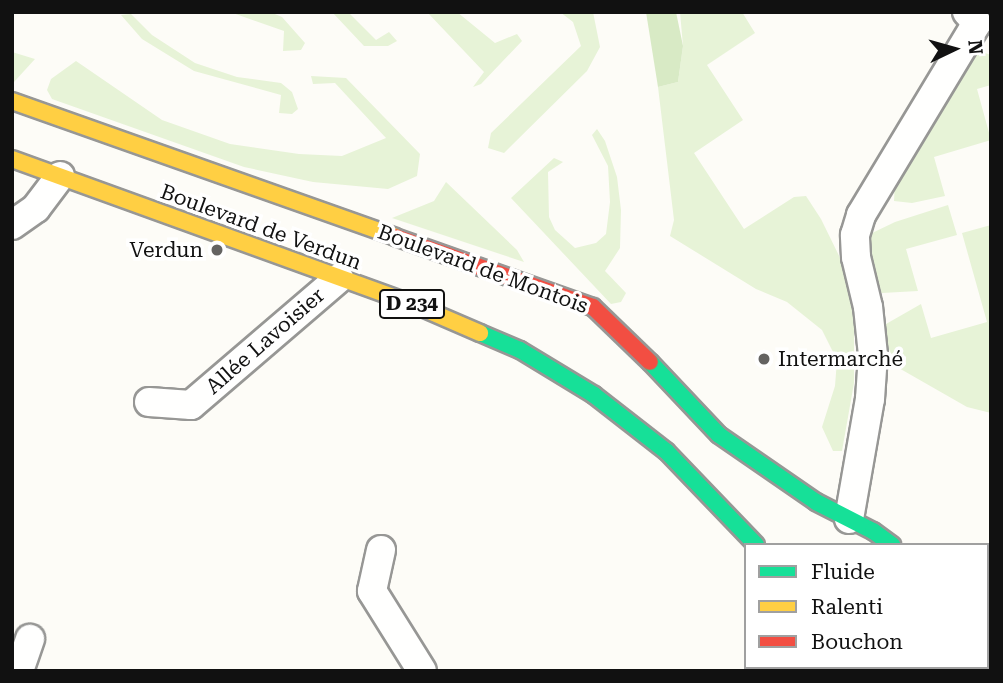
<!DOCTYPE html>
<html>
<head>
<meta charset="utf-8">
<style>
  body { margin:0 }
  #map { position:relative; width:1003px; height:683px; overflow:hidden; background:#fdfcf7; font-family:"Roboto Serif",serif }
  div>[style] { position:absolute }
  [style*='--x'] { left:calc(var(--x)*1px); top:calc(var(--y)*1px); width:calc(var(--w)*1px); rotate:calc(var(--a)*1deg) }
  .green>* { inset:0; background:#e7f3d7 }
  .forest>* { inset:0; background:#d8eac5 }
  .roads { filter:drop-shadow(2px 0 #979795) drop-shadow(-2px 0 #979795) drop-shadow(0 2px #979795) drop-shadow(0 -2px #979795) }
  .street>* { height:28px; margin:-14px; padding:0 14px; transform-origin:14px; border-radius:14px; background:#fffffe }
  .fast>* { height:16px; margin:-8px; padding:0 8px; transform-origin:8px; border-radius:8px; background:#16e098 }
  .slow>* { height:16px; margin:-8px; padding:0 8px; transform-origin:8px; border-radius:8px; background:#ffcf43 }
  .jam>* { height:16px; margin:-8px; padding:0 8px; transform-origin:8px; border-radius:8px; background:#f24e42 }
  .dots>* { width:19px; height:19px; translate:-50% -50%; box-sizing:border-box; border:4px solid #fff; border-radius:50% }
  span { translate:-50% -50%; white-space:nowrap; text-align:center; line-height:1.15; -webkit-text-stroke:7px #fff; paint-order:stroke }
  .shield-label span { padding:2px 5px; background:#fff; border:2px solid; border-radius:5px; -webkit-text-stroke-width:0 }
  .shield-label { font-size:19px; color:#111; font-weight:700 }
  .street-label { font-size:21px; color:#111 }
  .poi-label { font-size:21px; color:#111 }
  .right { translate:-100% -50%; text-align:right }
  .left { translate:0 -50%; text-align:left }
  .frame { position:absolute; inset:0; border:14px solid #111; pointer-events:none }
  .legend { position:absolute; left:744px; top:543px; width:245px; height:126px; box-sizing:border-box; background:#fff; border:2px solid #a0a0a0; margin:0; padding:9px 12px; list-style:none; font-size:21px; color:#111 }
  .legend li { display:flex; align-items:center; gap:14px; height:35px }
  .legend b { width:35px; border:2px solid #a0a0a0 }
  .north { position:absolute; left:919px; top:14px; width:70px; height:70px; -webkit-text-stroke:5px #fff; paint-order:stroke; rotate:85deg; font-size:19px; font-weight:700; line-height:28px; text-align:center; color:#111 }
  .north::after { content:''; display:block; margin:auto; width:24px; height:32px; background:#111; clip-path:polygon(50% 0,100% 100%,50% 72%,0 100%) }
</style>
</head>
<body>
<div id="map">
  <div class="green">
    <i style="clip-path:polygon(230px 12px,270px 12px,282px 17px,305px 43px,301px 50px,283px 51px,284px 31px)"></i>
    <i style="clip-path:polygon(332px 12px,348px 12px,376px 40px,389px 32px,397px 41px,388px 46px,364px 46px)"></i>
    <i style="clip-path:polygon(427px 12px,457px 12px,495px 43px,517px 34px,522px 41px,481px 84px,473px 87px,484px 72px)"></i>
    <i style="clip-path:polygon(560px 12px,593px 12px,600px 47px,587px 71px,504px 153px,488px 148px,491px 133px,581px 46px,573px 22px)"></i>
    <i style="clip-path:polygon(680px 12px,742px 12px,755px 33px,707px 65px,743px 120px,694px 153px,744px 229px,794px 197px,806px 196px,821px 219px,846px 270px,854px 319px,854px 383px,842px 451px,833px 451px,822px 427px,835px 386px,837px 360px,822px 330px,787px 302px,756px 289px,670px 236px,674px 220px,658px 87px,678px 82px,683px 46px)"></i>
    <i style="clip-path:polygon(131px 14px,152px 35px,195px 63px,237px 77px,281px 83px,292px 92px,298px 109px,292px 114px,279px 113px,281px 95px,194px 71px,142px 39px,121px 15px)"></i>
    <i style="clip-path:polygon(979px 51px,991px 55px,991px 85px,977px 89px,991px 140px,934px 157px,945px 196px,912px 203px,894px 201px,895px 181px)"></i>
    <i style="clip-path:polygon(12px 52px,35px 59px,14px 82px,12px 82px)"></i>
    <i style="clip-path:polygon(76px 61px,162px 120px,230px 144px,299px 154px,342px 156px,386px 138px,335px 83px,313px 84px,311px 76px,346px 78px,420px 154px,417px 176px,388px 189px,313px 182px,244px 167px,52px 99px,47px 90px,51px 79px)"></i>
    <i style="clip-path:polygon(597px 129px,605px 141px,617px 177px,621px 210px,620px 248px,605px 271px,626px 293px,621px 302px,611px 304px,511px 198px,554px 158px,563px 162px,548px 172px,549px 217px,555px 230px,575px 248px,596px 243px,606px 234px,610px 202px,608px 166px,592px 135px)"></i>
    <i style="clip-path:polygon(446px 182px,517px 250px,524px 262px,392px 218px,434px 201px)"></i>
    <i style="clip-path:polygon(948px 205px,957px 235px,906px 249px,918px 291px,882px 293px,872px 286px,868px 235px,895px 222px)"></i>
    <i style="clip-path:polygon(991px 225px,991px 413px,967px 407px,897px 367px,885px 340px,886px 324px,921px 304px,931px 338px,987px 322px,962px 233px)"></i>
  </div>
  <div class="forest">
    <i style="clip-path:polygon(646px 12px,676px 12px,683px 46px,678px 82px,658px 87px)"></i>
  </div>
  <div class="roads">
    <div class="street">
      <i style="--x:12;--y:225;--w:29;--a:-35"></i>
      <i style="--x:36;--y:208;--w:40;--a:-53"></i>
      <i style="--x:149;--y:402;--w:42;--a:4.1"></i>
      <i style="--x:191;--y:405;--w:195;--a:-40.6"></i>
      <i style="--x:849;--y:519;--w:122;--a:-80.1"></i>
      <i style="--x:870;--y:399;--w:44;--a:-86.1"></i>
      <i style="--x:873;--y:355;--w:48;--a:-95.9"></i>
      <i style="--x:868;--y:307;--w:51;--a:-103.5"></i>
      <i style="--x:856;--y:257;--w:22;--a:-93"></i>
      <i style="--x:855;--y:235;--w:21;--a:-73"></i>
      <i style="--x:861;--y:215;--w:224;--a:-58.9"></i>
      <i style="--x:977;--y:23;--w:15;--a:-132"></i>
      <i style="--x:381;--y:550;--w:42;--a:102.4"></i>
      <i style="--x:372;--y:591;--w:94;--a:58"></i>
      <i style="--x:19;--y:671;--w:34;--a:-71"></i>
    </div>
    <div class="fast">
      <i style="--x:480;--y:333;--w:43;--a:23"></i>
      <i style="--x:520;--y:350;--w:87;--a:31.3"></i>
      <i style="--x:594;--y:395;--w:91;--a:37.9"></i>
      <i style="--x:666;--y:451;--w:130;--a:46.2"></i>
      <i style="--x:650;--y:362;--w:100;--a:46.6"></i>
      <i style="--x:719;--y:435;--w:118;--a:34.6"></i>
      <i style="--x:816;--y:502;--w:64;--a:27"></i>
      <i style="--x:873;--y:531;--w:24;--a:36"></i>
    </div>
    <div class="slow">
      <i style="--x:12;--y:101;--w:406;--a:19.5"></i>
      <i style="--x:12;--y:159;--w:429;--a:19.9"></i>
      <i style="--x:415;--y:305;--w:71;--a:23.3"></i>
    </div>
    <div class="jam">
      <i style="--x:395;--y:237;--w:210;--a:19.5"></i>
      <i style="--x:593;--y:307;--w:79;--a:44"></i>
      <i style="--x:987;--y:647;--w:6;--a:51"></i>
      <i style="--x:854;--y:667;--w:4;--a:76"></i>
    </div>
  </div>
  <div class="dots">
    <i style="left:217px;top:250px;background:#646362"></i>
    <i style="left:764px;top:359px;background:#646362"></i>
  </div>
  <div class="shield-label">
    <span style="left:412px;top:304px">D 234</span>
  </div>
  <div class="street-label">
    <span style="left:261px;top:227px;rotate:20deg">Boulevard de Verdun</span>
    <span style="left:483px;top:269px;rotate:20deg">Boulevard de Montois</span>
    <span style="left:265px;top:341px;rotate:-41deg">Allée Lavoisier</span>
  </div>
  <div class="poi-label">
    <span class="right" style="left:203px;top:250px">Verdun</span>
    <span class="left" style="left:778px;top:359px">Intermarché</span>
  </div>
  <div class="frame"></div>
  <ul class="legend">
  <li><b style="height:9px;background:#16e098"></b>Fluide</li>
  <li><b style="height:9px;background:#ffcf43"></b>Ralenti</li>
  <li><b style="height:9px;background:#f24e42"></b>Bouchon</li>
  </ul>
  <div class="north">N</div>
</div>
</body>
</html>
